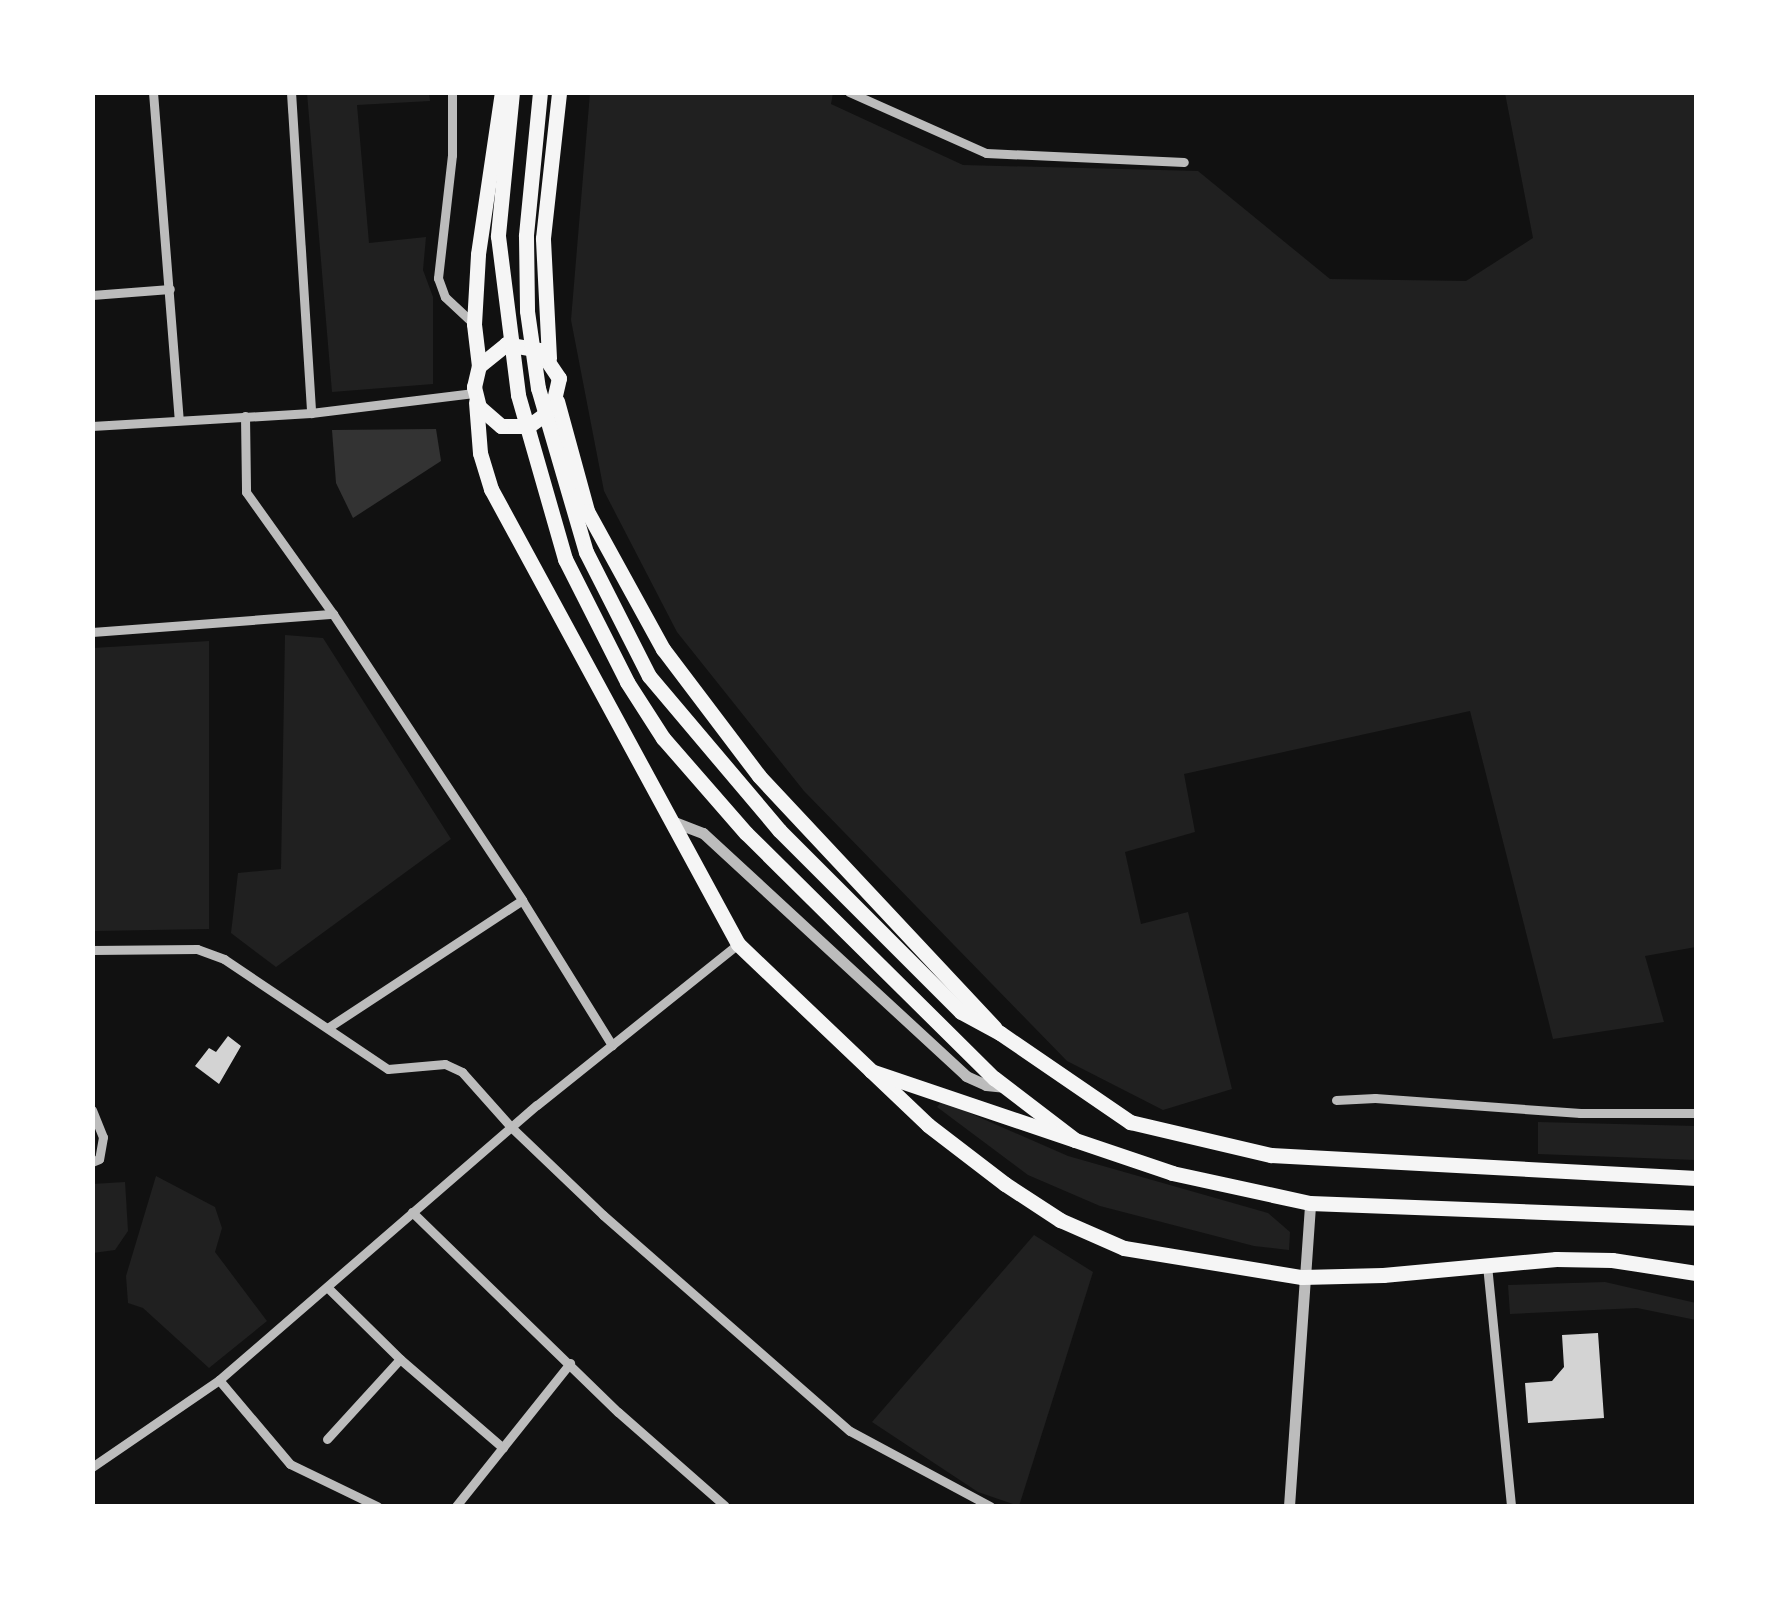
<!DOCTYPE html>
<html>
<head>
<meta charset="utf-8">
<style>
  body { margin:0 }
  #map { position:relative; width:1789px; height:1599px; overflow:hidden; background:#111; font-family:Cabin,sans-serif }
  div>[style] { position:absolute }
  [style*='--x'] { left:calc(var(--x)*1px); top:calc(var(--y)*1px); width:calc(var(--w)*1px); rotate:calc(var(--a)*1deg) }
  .green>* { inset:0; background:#202020 }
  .water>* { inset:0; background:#333 }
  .building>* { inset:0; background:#d3d3d3 }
  .minor>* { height:9px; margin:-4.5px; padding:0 4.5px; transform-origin:4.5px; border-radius:4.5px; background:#bcbcbc }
  .tertiary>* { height:11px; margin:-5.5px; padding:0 5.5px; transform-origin:5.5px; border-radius:5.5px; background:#bcbcbc }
  .primary>* { height:15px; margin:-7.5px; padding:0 7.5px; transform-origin:7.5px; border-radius:7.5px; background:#f5f5f5 }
  .trunk>* { height:15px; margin:-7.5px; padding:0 7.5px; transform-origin:7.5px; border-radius:7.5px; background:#f5f5f5 }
  span { translate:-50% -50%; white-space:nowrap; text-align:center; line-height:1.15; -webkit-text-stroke:8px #fff; paint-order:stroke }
  .frame { position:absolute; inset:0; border:95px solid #fff; pointer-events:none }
</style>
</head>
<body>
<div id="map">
  <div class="green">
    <i style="clip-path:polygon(307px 93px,429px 93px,430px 101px,357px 105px,369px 243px,426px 237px,423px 270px,433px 297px,433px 384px,332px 392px)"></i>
    <i style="clip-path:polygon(590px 93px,833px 93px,831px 104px,963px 165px,1198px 171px,1330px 279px,1466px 281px,1533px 238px,1505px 93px,1696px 93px,1696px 947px,1645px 956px,1664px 1022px,1553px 1039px,1470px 711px,1184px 774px,1195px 832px,1125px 852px,1141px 924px,1188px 912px,1232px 1089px,1163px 1110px,1067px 1061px,804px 791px,677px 632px,604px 491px,571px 320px)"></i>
    <i style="clip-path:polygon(285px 635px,323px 638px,451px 839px,276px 967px,231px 933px,238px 873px,281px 869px)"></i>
    <i style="clip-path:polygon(209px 641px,209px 929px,93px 931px,93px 648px)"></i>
    <i style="clip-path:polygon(942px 1101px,1068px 1156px,1268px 1213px,1290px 1232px,1289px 1250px,1254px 1246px,1100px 1206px,1028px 1175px,937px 1107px)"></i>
    <i style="clip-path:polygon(1538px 1122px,1696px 1126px,1696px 1160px,1538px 1154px)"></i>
    <i style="clip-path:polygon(156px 1176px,215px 1207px,222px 1228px,215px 1252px,267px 1321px,209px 1368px,143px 1308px,128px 1303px,126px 1276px)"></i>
    <i style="clip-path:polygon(125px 1182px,128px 1231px,115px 1250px,93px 1253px,93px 1184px)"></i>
    <i style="clip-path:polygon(1034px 1235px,1093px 1272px,1019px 1506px,978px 1492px,872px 1422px)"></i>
    <i style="clip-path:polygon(1605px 1282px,1696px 1303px,1696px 1320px,1637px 1308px,1510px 1314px,1508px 1285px)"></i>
  </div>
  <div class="water">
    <i style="clip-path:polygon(436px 429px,441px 461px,353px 518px,336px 483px,332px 430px)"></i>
  </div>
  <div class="building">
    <i style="clip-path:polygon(228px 1036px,241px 1046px,219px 1084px,195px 1066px,209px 1048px,216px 1052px)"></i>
    <i style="clip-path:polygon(1598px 1333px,1604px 1418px,1528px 1423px,1525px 1383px,1552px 1381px,1564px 1367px,1562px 1335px)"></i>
  </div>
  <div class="minor">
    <i style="--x:153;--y:92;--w:329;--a:85.5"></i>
    <i style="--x:291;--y:92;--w:322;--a:86.4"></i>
    <i style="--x:452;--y:92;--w:63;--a:90"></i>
    <i style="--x:452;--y:155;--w:124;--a:96.5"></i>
    <i style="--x:438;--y:278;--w:20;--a:70"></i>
    <i style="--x:445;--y:297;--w:40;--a:43"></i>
    <i style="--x:849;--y:92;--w:150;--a:24"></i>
    <i style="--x:986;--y:153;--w:198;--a:2.6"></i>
    <i style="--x:92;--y:295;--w:78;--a:-4.4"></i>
    <i style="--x:245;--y:416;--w:76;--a:89.2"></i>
    <i style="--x:246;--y:492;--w:150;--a:54.5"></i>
    <i style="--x:333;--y:614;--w:343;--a:56.5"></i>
    <i style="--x:92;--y:426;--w:219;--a:-3.4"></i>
    <i style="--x:311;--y:413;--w:164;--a:-7"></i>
    <i style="--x:92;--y:632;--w:242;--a:-4.3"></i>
    <i style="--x:92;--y:950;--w:105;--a:-0.5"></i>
    <i style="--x:197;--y:949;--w:29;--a:20"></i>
    <i style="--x:224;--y:959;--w:197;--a:33.9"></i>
    <i style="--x:388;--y:1069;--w:57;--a:-5"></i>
    <i style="--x:445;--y:1064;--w:19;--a:25"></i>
    <i style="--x:462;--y:1072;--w:74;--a:48.3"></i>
    <i style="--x:511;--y:1127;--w:127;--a:43.7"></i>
    <i style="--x:603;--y:1215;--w:328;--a:41.2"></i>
    <i style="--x:850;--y:1431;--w:159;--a:28.2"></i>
    <i style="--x:329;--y:1027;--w:231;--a:-33.3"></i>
    <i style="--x:522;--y:900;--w:171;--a:58.2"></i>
    <i style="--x:1336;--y:1100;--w:39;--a:-3"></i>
    <i style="--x:1375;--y:1098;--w:206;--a:4.2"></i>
    <i style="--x:1580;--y:1113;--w:116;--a:0"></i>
    <i style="--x:92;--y:1110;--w:29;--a:68"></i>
    <i style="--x:103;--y:1137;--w:22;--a:100"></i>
    <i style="--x:99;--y:1159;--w:8;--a:157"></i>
    <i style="--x:412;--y:1212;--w:287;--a:44.2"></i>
    <i style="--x:618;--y:1412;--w:142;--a:41.3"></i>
    <i style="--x:1487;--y:1265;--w:242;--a:84.3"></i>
    <i style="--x:327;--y:1287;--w:103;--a:44.6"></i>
    <i style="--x:400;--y:1359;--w:136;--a:40.8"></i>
    <i style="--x:219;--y:1380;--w:110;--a:49.8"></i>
    <i style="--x:290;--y:1464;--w:97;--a:25.8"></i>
    <i style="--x:327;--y:1439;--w:108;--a:-47.6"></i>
    <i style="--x:92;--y:1467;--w:154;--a:-34.4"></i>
    <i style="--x:219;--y:1380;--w:420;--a:-40.9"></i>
    <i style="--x:537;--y:1105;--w:258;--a:-38.7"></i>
    <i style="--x:456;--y:1506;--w:183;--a:-51.4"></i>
  </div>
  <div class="tertiary">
    <i style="--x:674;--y:822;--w:31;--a:21"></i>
    <i style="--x:703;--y:833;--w:358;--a:42.7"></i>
    <i style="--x:966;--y:1076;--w:22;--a:24"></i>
    <i style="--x:986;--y:1085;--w:20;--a:6"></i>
    <i style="--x:1289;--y:1506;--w:304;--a:-86"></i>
  </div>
  <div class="primary">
    <i style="--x:549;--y:358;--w:120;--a:-92.9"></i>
    <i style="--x:543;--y:238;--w:147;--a:-83.7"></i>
    <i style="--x:479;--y:366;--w:35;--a:-39"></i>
    <i style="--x:506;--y:344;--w:35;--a:10"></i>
    <i style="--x:540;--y:350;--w:34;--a:56"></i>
    <i style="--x:559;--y:378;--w:32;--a:103"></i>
    <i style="--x:552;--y:409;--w:29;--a:144"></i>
    <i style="--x:529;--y:426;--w:28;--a:180"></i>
    <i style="--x:501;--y:426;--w:29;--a:-139"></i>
    <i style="--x:479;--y:407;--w:21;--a:-104"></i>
    <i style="--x:474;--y:387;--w:22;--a:-77"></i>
    <i style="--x:479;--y:366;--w:42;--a:-96.8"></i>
    <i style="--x:474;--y:324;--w:70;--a:-86.7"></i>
    <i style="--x:478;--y:254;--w:164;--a:-81.6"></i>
    <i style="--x:557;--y:401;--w:114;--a:74.7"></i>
    <i style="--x:587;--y:511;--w:158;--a:61.2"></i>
    <i style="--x:663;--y:649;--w:159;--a:52.9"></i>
    <i style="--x:759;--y:776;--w:345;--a:46.9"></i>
    <i style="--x:476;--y:402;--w:51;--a:85.5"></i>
    <i style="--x:480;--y:453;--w:38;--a:73"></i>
    <i style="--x:491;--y:489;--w:518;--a:61.5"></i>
    <i style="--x:738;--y:944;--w:262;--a:43.6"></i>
    <i style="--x:928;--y:1125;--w:97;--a:37.5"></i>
    <i style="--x:1005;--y:1184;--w:66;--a:33.2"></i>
    <i style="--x:1060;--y:1220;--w:70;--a:23.6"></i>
    <i style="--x:1124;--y:1248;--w:180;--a:9.3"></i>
    <i style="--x:1302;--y:1277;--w:81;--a:-1.4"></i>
    <i style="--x:1383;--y:1275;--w:174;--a:-5.3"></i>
    <i style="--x:1556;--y:1259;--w:56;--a:1"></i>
    <i style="--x:1612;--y:1260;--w:85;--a:8.8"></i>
  </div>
  <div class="trunk">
    <i style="--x:512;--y:92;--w:145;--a:95.6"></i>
    <i style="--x:498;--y:236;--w:160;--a:82.8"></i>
    <i style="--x:518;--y:395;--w:171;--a:74"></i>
    <i style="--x:565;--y:559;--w:138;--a:63.2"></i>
    <i style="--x:627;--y:682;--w:67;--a:57.3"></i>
    <i style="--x:663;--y:738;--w:126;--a:48.9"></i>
    <i style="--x:746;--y:833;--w:349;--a:44.7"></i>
    <i style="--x:994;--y:1078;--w:102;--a:37.4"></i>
    <i style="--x:540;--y:92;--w:145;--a:95.6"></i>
    <i style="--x:526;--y:236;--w:75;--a:89.2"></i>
    <i style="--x:527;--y:311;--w:78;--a:81.9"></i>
    <i style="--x:538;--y:388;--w:171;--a:73.7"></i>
    <i style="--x:586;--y:552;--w:139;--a:63.1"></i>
    <i style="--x:649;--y:676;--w:202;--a:49.8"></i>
    <i style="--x:779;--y:830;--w:257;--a:45"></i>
    <i style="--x:961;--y:1012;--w:44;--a:28.3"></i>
    <i style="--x:1000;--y:1033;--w:158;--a:34.4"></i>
    <i style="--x:1130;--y:1122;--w:145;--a:13.2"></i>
    <i style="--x:1271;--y:1155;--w:426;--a:3.1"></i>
    <i style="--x:871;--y:1071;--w:318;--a:18.7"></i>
    <i style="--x:1172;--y:1173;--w:141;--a:12.3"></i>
    <i style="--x:1310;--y:1203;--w:386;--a:2.2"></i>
  </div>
  <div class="frame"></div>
</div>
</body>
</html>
